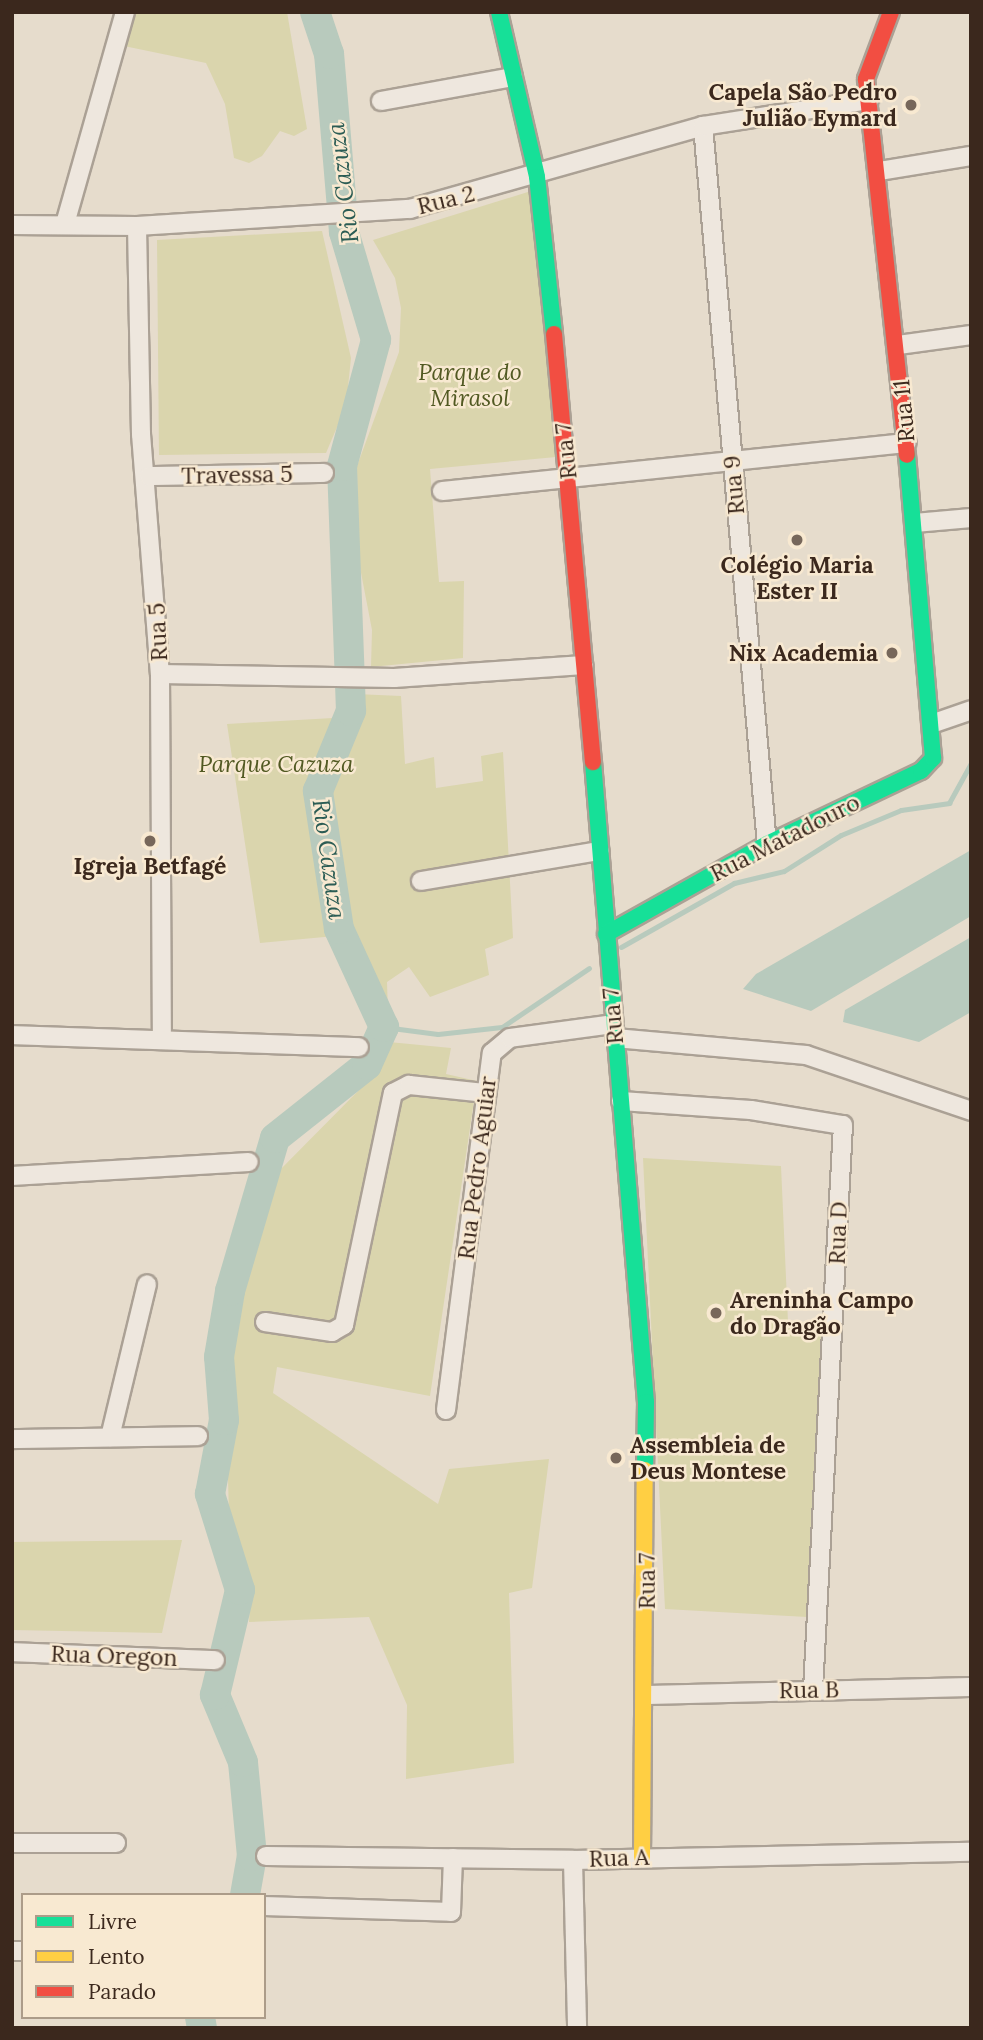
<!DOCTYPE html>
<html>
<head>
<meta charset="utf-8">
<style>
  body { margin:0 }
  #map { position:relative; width:983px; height:2040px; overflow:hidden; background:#e6dccc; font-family:Lora,serif }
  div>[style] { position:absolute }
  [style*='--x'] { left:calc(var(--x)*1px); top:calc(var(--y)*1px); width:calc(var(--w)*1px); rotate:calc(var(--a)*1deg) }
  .green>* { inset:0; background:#dad5ad }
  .water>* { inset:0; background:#b8cabd }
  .stream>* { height:5px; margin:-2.5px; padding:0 2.5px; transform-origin:2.5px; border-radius:2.5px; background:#b8cabd }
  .river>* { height:30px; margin:-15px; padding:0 15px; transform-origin:15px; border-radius:15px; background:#b8cabd }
  .roads { filter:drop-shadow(2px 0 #aba195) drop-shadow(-2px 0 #aba195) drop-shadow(0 2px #aba195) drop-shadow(0 -2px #aba195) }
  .street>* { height:18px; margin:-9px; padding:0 9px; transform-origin:9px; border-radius:9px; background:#eee7de }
  .fast>* { height:16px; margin:-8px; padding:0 8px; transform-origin:8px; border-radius:8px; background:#16e098 }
  .slow>* { height:16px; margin:-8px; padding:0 8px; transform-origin:8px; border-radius:8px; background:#ffcf43 }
  .jam>* { height:16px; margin:-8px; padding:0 8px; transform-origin:8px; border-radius:8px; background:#f24e42 }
  .dots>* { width:19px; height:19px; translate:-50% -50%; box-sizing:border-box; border:4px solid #f8e9d1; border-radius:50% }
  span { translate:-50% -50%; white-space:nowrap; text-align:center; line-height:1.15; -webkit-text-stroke:5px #f8e9d1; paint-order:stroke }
  .poi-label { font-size:23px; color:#3b281d; font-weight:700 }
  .right { translate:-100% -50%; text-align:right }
  .left { translate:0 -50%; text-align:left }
  .street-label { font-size:23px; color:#3b281d }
  .park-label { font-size:23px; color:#515922; font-style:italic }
  .water-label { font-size:24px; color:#2b5c54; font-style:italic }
  .frame { position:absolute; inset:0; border:14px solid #3b281d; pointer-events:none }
  .legend { position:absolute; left:21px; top:1893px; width:245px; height:126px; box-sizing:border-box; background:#f8e9d1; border:2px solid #ac9c89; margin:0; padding:9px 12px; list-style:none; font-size:21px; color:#3b281d }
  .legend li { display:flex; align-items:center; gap:14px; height:35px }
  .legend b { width:35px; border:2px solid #ac9c89 }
</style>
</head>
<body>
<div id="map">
  <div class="green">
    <i style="clip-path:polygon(133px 12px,287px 12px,307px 129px,294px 136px,280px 131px,262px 156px,249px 163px,234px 158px,225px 104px,206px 63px,124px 46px)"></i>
    <i style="clip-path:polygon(531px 191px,556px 457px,430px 469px,439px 582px,464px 581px,463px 658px,371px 667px,372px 630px,358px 557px,357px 466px,399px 352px,401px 308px,395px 278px,373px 240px)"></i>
    <i style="clip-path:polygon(322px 231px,351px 358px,346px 406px,326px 453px,159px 455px,157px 240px)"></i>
    <i style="clip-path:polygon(356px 694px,401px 696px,405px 764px,434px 757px,436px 788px,483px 781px,481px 756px,503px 752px,513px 938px,485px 949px,489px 975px,430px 997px,409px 967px,387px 982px,388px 1014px,344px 909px,327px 807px,338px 734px)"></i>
    <i style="clip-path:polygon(333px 718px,314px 791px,335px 936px,260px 943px,227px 724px)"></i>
    <i style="clip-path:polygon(389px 1042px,451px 1048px,446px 1074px,477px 1081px,430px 1396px,277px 1367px,273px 1393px,438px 1504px,449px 1469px,549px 1459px,532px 1588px,509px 1593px,514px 1763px,406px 1779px,407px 1705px,369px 1617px,249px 1622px,251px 1591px,229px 1516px,226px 1403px,245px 1270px,272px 1178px,361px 1088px)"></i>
    <i style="clip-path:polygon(643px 1158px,781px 1166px,788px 1322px,824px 1322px,807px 1617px,665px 1609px)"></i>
    <i style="clip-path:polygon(182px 1540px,162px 1633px,12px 1630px,12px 1542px)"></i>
  </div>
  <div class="water">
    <i style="clip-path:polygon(971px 850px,971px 916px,811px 1011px,743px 989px,756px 974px)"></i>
    <i style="clip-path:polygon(971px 937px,971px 1012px,919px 1042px,843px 1022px,845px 1010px)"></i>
  </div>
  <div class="stream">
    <i style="--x:621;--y:947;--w:130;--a:-29.5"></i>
    <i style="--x:734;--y:883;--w:51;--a:-13.5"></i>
    <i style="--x:784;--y:871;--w:67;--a:-32.3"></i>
    <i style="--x:841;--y:835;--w:65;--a:-22.6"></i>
    <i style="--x:901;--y:810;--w:49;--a:-8.3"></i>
    <i style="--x:949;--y:803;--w:46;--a:-61.2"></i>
    <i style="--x:384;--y:1027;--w:54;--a:7.4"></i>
    <i style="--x:438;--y:1034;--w:64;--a:-6.2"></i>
    <i style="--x:502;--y:1027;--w:105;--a:-34.1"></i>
  </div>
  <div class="river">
    <i style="--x:245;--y:1895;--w:40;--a:-80"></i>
    <i style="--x:252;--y:1856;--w:94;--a:-95.5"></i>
    <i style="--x:243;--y:1762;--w:73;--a:-112.7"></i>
    <i style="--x:215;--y:1695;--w:108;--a:-76.6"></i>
    <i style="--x:240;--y:1590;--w:101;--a:-107.4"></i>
    <i style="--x:210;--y:1494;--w:75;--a:-79.3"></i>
    <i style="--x:224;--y:1420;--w:63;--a:-94.5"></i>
    <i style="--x:219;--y:1357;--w:67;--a:-80.5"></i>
    <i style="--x:230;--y:1291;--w:159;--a:-73.6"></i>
    <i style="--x:275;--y:1138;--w:117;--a:-38.4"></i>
    <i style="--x:367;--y:1065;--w:42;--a:-65.9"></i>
    <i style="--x:384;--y:1027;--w:108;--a:-114.7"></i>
    <i style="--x:339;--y:929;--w:140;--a:-98.7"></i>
    <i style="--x:318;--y:791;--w:87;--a:-67.6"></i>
    <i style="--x:351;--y:711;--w:245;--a:-92.1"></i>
    <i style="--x:342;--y:466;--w:131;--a:-74.9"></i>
    <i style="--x:376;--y:340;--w:113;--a:-106.5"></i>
    <i style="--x:344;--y:232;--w:179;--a:-94.8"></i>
    <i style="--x:329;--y:54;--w:44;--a:-108.4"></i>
    <i style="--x:200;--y:2017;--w:11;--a:80"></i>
  </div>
  <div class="roads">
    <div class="street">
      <i style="--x:381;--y:101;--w:134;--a:-10.3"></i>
      <i style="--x:703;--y:126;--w:721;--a:84.91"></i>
      <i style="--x:880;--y:171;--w:92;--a:-9.4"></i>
      <i style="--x:65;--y:224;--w:220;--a:-74.2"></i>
      <i style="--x:12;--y:225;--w:125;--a:0.5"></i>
      <i style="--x:137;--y:226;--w:274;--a:-3.6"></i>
      <i style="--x:410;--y:209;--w:305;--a:-15.8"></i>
      <i style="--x:703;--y:126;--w:168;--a:-8.9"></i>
      <i style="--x:137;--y:226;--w:208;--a:88.9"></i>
      <i style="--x:141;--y:434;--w:241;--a:85.5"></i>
      <i style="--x:160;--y:674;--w:364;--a:89.7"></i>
      <i style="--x:898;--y:345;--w:74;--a:-7.8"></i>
      <i style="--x:149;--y:476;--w:175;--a:-1"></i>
      <i style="--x:442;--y:491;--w:467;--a:-5.9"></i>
      <i style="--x:915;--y:523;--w:56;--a:-5.1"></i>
      <i style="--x:160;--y:674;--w:234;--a:1"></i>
      <i style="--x:394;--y:678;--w:190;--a:-3.9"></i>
      <i style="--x:934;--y:723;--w:39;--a:-19"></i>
      <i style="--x:421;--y:881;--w:181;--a:-9.6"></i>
      <i style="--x:12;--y:1035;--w:347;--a:2"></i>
      <i style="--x:615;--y:1038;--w:192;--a:5.1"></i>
      <i style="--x:806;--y:1055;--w:174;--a:18.7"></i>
      <i style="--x:621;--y:1101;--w:130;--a:4"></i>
      <i style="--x:751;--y:1110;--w:93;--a:9.3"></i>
      <i style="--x:843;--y:1125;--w:566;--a:93.04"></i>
      <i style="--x:12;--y:1176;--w:237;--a:-3.4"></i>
      <i style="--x:265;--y:1322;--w:68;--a:8.5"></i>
      <i style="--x:332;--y:1332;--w:14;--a:-30"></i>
      <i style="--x:344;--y:1325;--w:237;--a:-78.1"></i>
      <i style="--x:393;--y:1093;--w:18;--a:-27"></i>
      <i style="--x:409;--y:1085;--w:76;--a:6"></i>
      <i style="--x:446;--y:1410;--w:360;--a:-82.7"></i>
      <i style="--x:492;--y:1053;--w:23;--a:-40"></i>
      <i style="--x:510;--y:1038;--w:104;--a:-7.7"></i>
      <i style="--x:110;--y:1437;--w:157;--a:-76.4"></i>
      <i style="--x:12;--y:1439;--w:186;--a:-0.9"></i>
      <i style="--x:12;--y:1652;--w:203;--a:2.3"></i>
      <i style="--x:647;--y:1695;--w:324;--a:-1.4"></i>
      <i style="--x:12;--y:1843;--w:104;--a:0"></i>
      <i style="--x:266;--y:1856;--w:307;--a:0.7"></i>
      <i style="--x:573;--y:1860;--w:398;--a:-1.2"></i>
      <i style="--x:573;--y:1860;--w:168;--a:88.6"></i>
      <i style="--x:264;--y:1906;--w:187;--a:1.8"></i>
      <i style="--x:451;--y:1912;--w:54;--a:-87.9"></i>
      <i style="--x:12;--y:1951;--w:11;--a:0"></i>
    </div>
    <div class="fast">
      <i style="--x:499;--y:12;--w:169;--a:77"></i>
      <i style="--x:537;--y:177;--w:158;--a:83.8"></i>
      <i style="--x:593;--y:762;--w:642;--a:85.27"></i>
      <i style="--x:646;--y:1402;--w:68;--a:90.8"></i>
      <i style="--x:606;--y:934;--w:184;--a:-29.2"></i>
      <i style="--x:767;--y:844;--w:170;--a:-25.4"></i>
      <i style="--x:921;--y:771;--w:18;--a:-47"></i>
      <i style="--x:933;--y:758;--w:304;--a:-94.9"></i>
    </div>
    <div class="slow">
      <i style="--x:642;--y:1857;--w:387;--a:-89.6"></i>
    </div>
    <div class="jam">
      <i style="--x:891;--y:12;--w:72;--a:110.5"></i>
      <i style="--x:866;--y:79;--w:378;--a:83.8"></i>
      <i style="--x:554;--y:334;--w:430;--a:84.8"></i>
    </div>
  </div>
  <div class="dots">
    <i style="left:911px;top:105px;background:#77675a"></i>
    <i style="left:797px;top:540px;background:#77675a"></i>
    <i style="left:892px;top:653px;background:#77675a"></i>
    <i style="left:150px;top:841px;background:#77675a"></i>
    <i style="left:716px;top:1313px;background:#77675a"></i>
    <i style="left:616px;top:1458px;background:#77675a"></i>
  </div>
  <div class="poi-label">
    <span class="right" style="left:897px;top:105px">Capela São Pedro<br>Julião Eymard</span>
    <span style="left:797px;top:578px">Colégio Maria<br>Ester II</span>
    <span class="right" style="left:878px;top:653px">Nix Academia</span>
    <span style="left:150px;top:866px">Igreja Betfagé</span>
    <span class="left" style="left:730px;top:1313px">Areninha Campo<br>do Dragão</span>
    <span class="left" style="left:630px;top:1458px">Assembleia de<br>Deus Montese</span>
  </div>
  <div class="street-label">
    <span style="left:446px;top:200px;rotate:-14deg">Rua 2</span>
    <span style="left:904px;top:411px;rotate:-95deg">Rua 11</span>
    <span style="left:566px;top:451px;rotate:-96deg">Rua 7</span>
    <span style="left:237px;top:475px;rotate:-1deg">Travessa 5</span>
    <span style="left:734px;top:485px;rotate:-95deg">Rua 9</span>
    <span style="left:158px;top:632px;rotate:-93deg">Rua 5</span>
    <span style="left:785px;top:838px;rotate:-27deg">Rua Matadouro</span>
    <span style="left:613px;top:1016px;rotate:-95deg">Rua 7</span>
    <span style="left:477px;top:1168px;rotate:-83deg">Rua Pedro Aguiar</span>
    <span style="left:838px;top:1233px;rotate:-88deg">Rua D</span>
    <span style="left:647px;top:1581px;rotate:-90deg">Rua 7</span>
    <span style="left:114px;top:1656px;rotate:2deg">Rua Oregon</span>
    <span style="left:809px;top:1690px;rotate:-1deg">Rua B</span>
    <span style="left:619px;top:1858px;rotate:-2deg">Rua A</span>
  </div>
  <div class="park-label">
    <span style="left:470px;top:385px">Parque do<br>Mirasol</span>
    <span style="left:276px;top:764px">Parque Cazuza</span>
  </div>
  <div class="water-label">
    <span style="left:343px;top:183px;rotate:-97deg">Rio Cazuza</span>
    <span style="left:329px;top:859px;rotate:82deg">Rio Cazuza</span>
  </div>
  <div class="frame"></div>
  <ul class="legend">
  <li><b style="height:9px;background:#16e098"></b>Livre</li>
  <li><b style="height:9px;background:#ffcf43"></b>Lento</li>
  <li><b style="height:9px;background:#f24e42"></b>Parado</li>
  </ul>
</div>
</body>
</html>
